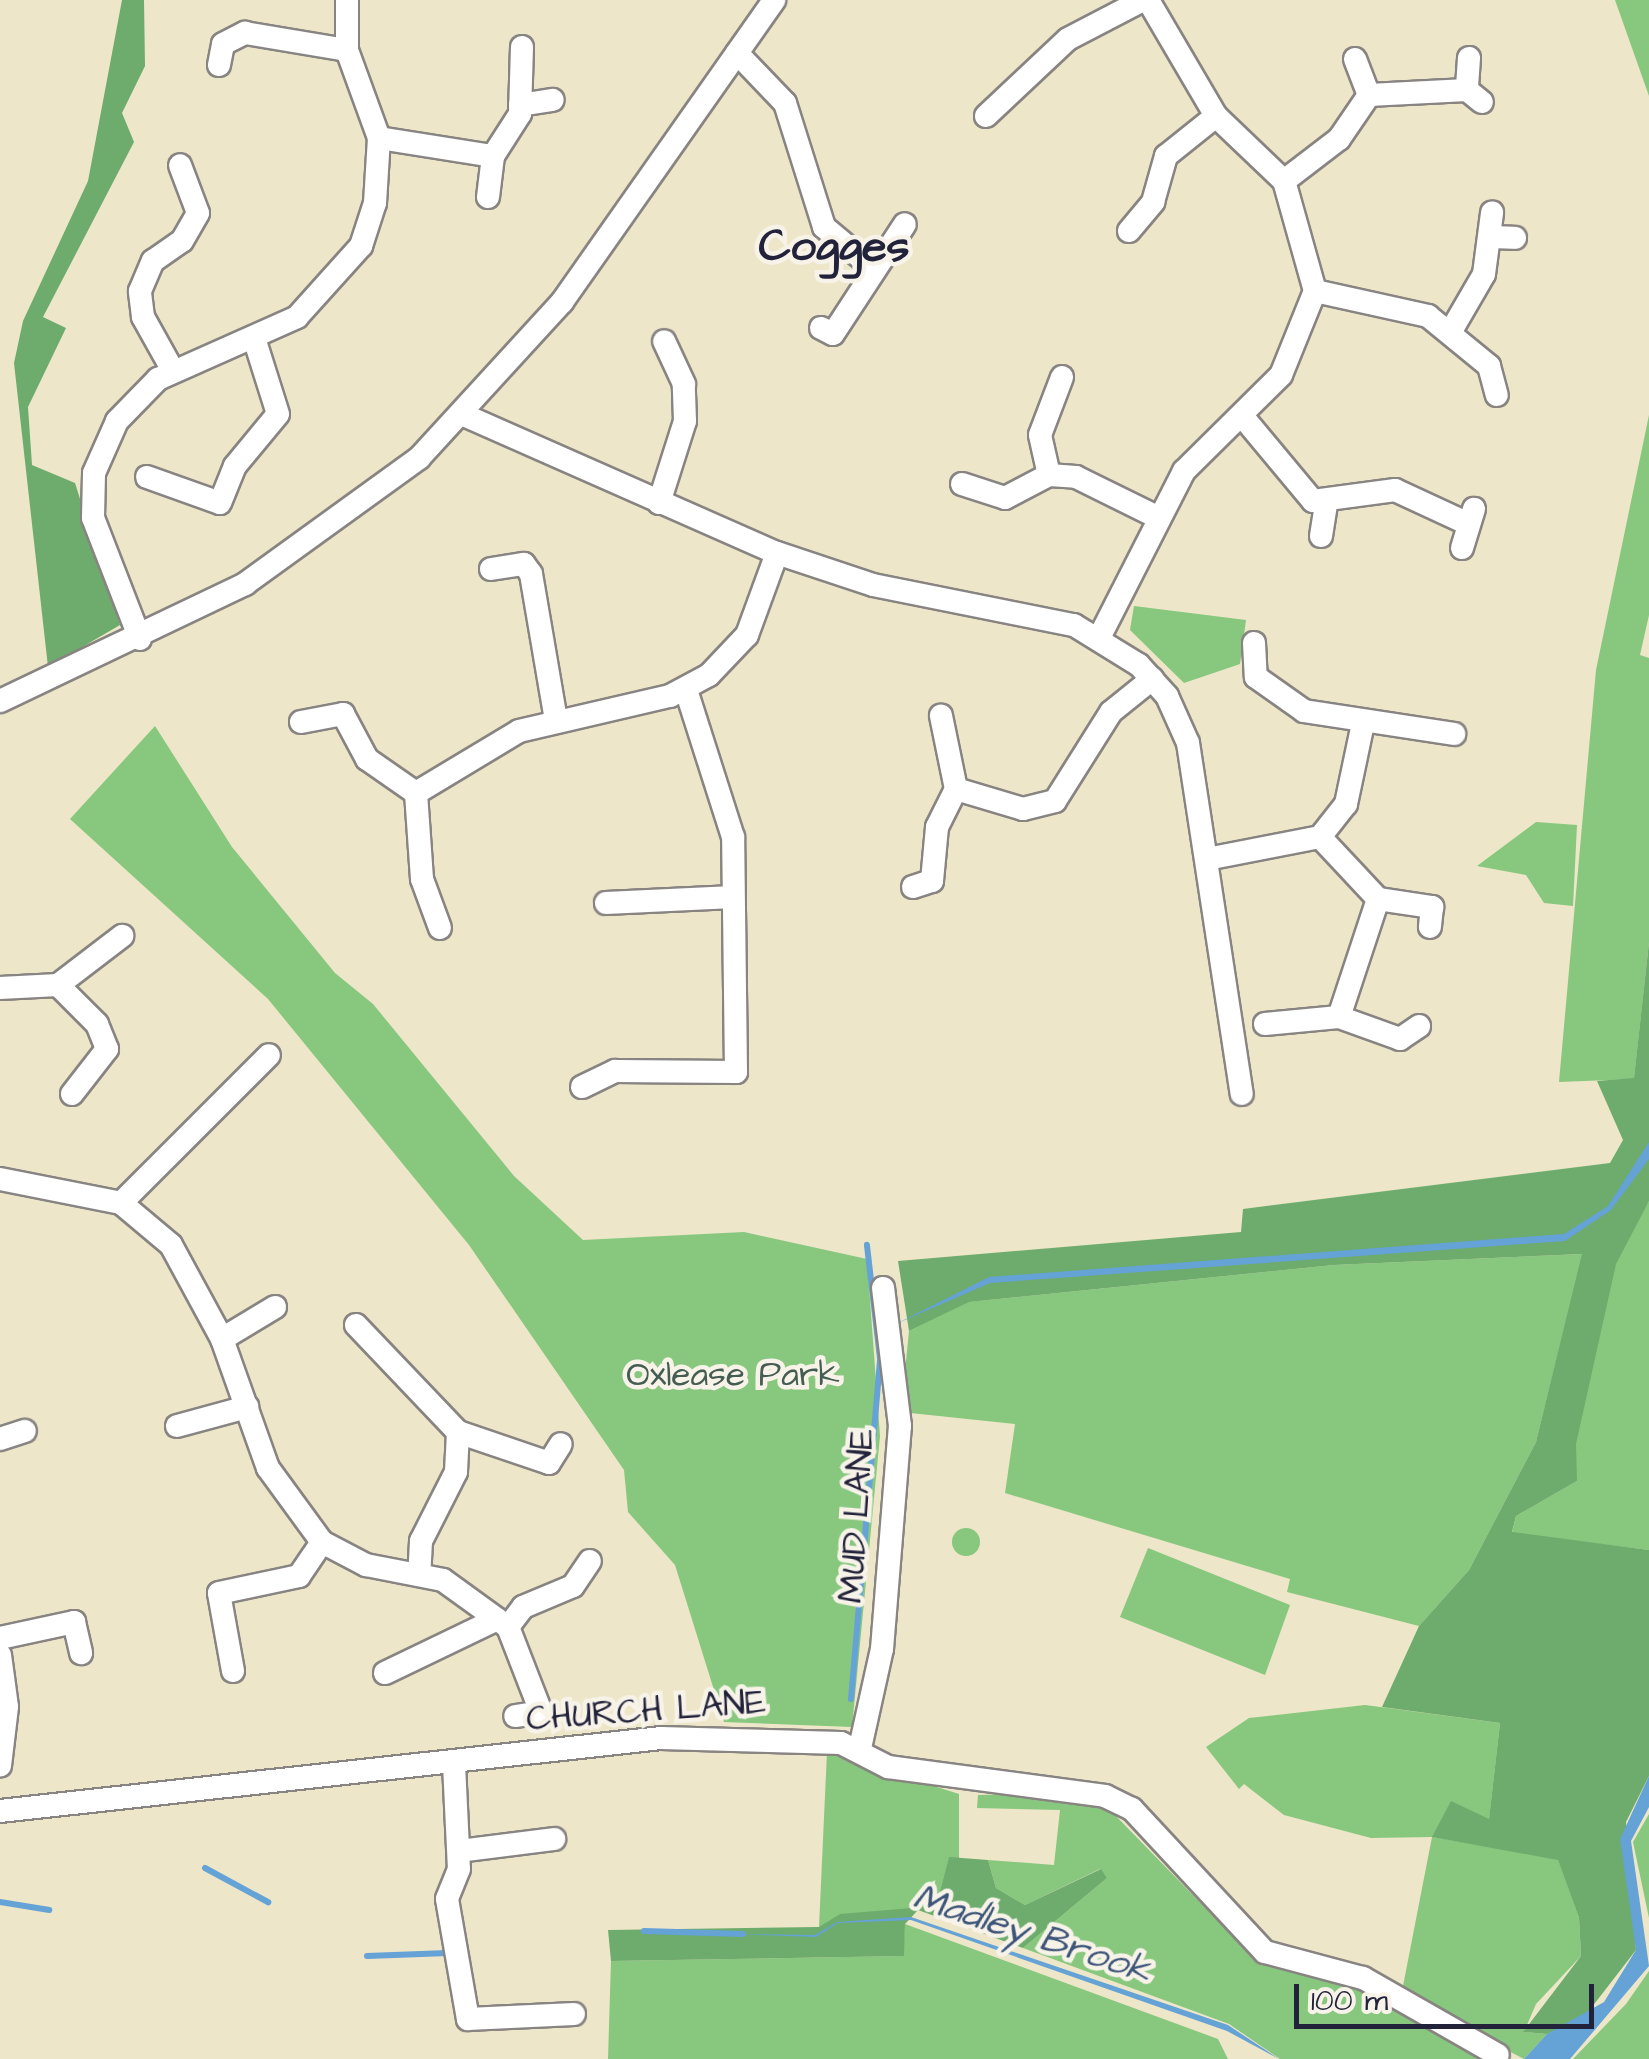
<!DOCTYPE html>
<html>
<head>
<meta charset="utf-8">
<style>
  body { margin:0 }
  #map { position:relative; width:1649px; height:2059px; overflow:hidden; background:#ede6c9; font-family:"Architects Daughter",sans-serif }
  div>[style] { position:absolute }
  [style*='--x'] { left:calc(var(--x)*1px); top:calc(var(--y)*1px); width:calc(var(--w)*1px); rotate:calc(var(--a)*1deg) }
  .green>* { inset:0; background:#87c77e }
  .round { border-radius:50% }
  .forest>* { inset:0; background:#6dac6d }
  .water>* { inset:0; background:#65a2d6 }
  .stream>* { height:6px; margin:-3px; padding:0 3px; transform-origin:3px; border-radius:3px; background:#65a2d6 }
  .roads { filter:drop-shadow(2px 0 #888482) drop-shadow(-2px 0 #888482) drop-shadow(0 2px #888482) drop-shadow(0 -2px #888482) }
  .street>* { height:22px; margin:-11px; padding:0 11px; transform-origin:11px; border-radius:11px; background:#fff }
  span { translate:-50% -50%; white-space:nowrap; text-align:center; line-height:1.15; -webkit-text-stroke:9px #f7f3e8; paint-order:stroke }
  .park-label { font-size:35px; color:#455c52 }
  .street-label { font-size:35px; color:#22223b }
  .water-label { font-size:38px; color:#3d5579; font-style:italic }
  .district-label { font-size:45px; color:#22223b; font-weight:700 }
  .scale { position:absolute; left:1294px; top:1984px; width:300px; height:45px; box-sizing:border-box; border:5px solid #22223b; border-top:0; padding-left:12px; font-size:30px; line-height:35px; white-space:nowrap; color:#22223b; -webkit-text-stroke:8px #f7f3e8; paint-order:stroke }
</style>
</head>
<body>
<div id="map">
  <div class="green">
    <i style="clip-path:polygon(1615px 0,1649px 0,1649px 96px)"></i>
    <i style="clip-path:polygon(1649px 415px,1649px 615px,1640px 655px,1649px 658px,1649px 942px,1634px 1079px,1559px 1082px,1596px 670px)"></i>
    <i style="clip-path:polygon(1134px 606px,1246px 620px,1240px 664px,1184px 683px,1130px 630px)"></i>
    <i style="clip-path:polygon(155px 726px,232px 847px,335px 973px,373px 1004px,514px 1176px,583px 1240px,744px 1232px,867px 1259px,880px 1436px,852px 1727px,724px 1722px,675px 1565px,628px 1512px,624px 1470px,469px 1245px,268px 999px,70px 819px)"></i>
    <i style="clip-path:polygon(1536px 822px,1577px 825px,1573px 906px,1544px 903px,1526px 875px,1477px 866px)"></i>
    <i style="clip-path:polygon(1649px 1201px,1649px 1550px,1512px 1533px,1516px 1516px,1577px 1481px,1551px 1439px,1625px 1238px)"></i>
    <i style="clip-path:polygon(1583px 1254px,1536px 1442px,1469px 1570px,1419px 1626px,1287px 1592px,1290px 1579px,1005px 1493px,1015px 1424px,901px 1412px,909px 1331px,968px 1302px,1334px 1265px)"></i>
    <i class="round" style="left:952px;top:1528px;width:28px;height:28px"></i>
    <i style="clip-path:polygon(1148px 1548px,1290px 1605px,1265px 1675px,1120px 1617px)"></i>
    <i style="clip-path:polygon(1365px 1705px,1500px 1723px,1489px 1820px,1433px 1837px,1558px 1859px,1579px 1918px,1581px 1956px,1536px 2004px,1524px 2032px,1547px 2034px,1524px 2059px,1371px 1979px,1373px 1969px,1403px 1986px,1432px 1837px,1371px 1838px,1284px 1815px,1244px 1784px,1239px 1789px,1206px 1747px,1249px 1718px)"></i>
    <i style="clip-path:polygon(827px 1752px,959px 1794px,959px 1858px,949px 1858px,936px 1906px,819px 1927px)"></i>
    <i style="clip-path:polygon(1057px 1793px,1112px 1812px,1260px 1964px,1350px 1986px,1490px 2059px,1280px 2059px,1229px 2024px,1023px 1948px,1107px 1878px,1100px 1869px,1025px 1905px,996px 1888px,988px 1860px,1054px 1865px,1060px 1810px,977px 1808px,978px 1795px)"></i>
    <i style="clip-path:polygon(1649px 1814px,1649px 1918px,1633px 1842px)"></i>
    <i style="clip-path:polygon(905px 1924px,1218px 2039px,1228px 2059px,608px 2059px,611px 1961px,903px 1956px)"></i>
    <i style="clip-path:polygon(1649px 1971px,1649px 2059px,1573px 2059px,1626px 2004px)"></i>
  </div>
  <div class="forest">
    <i style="clip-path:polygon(122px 0,144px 0,145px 66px,122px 113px,134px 142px,43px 317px,66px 328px,28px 407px,32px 465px,75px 483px,120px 625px,48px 667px,14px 363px,23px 321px,88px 181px)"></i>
    <i style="clip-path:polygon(1649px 942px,1649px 1201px,1616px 1264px,1576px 1444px,1577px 1481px,1516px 1516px,1512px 1532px,1649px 1550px,1649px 1776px,1626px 1822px,1636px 1950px,1585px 2016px,1547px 2034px,1523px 2032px,1581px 1956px,1579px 1918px,1558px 1860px,1432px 1837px,1451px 1801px,1489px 1819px,1500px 1723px,1382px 1707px,1419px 1626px,1469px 1570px,1536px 1442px,1582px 1254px,1334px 1265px,969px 1302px,909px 1331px,898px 1261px,1241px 1232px,1243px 1209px,1610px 1163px,1623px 1140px,1597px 1081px,1634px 1078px)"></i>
    <i style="clip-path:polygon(949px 1857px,988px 1860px,996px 1888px,1025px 1905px,1101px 1869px,1107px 1878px,1023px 1948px,918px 1910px,905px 1924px,904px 1956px,611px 1961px,608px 1930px,819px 1927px,840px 1914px,936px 1906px)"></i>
  </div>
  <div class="water">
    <i style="clip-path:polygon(1649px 1142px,1649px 1159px,1611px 1210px,1565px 1241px,990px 1283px,898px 1323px,989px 1277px,1564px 1234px,1608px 1206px)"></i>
    <i style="clip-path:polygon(1649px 1776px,1649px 1807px,1631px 1841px,1649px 1966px,1570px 2059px,1524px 2059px,1547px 2034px,1604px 2002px,1636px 1950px,1620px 1839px)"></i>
    <i style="clip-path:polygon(911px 1917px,1228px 2025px,1279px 2059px,1227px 2031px,911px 1920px,838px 1923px,816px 1937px,737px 1934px,815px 1935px,837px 1922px)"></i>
  </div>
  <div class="stream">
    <i style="--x:851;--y:1699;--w:342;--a:-85.1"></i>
    <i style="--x:880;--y:1358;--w:114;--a:-96.6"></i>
    <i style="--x:205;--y:1868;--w:72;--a:28.4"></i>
    <i style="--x:0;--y:1902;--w:50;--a:9.3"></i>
    <i style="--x:644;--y:1931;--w:99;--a:1.7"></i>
    <i style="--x:367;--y:1956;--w:81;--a:-2.1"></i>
  </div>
  <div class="roads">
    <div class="street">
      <i style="--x:737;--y:53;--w:69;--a:46.2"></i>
      <i style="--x:785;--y:103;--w:130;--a:72.5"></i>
      <i style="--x:824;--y:227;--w:62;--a:39.8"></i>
      <i style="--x:1469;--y:58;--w:32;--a:94"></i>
      <i style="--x:1467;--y:90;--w:19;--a:39"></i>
      <i style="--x:1355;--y:59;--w:39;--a:69"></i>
      <i style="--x:219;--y:65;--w:21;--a:-79"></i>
      <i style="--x:223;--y:44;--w:25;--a:-27"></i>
      <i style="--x:245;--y:33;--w:103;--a:9.5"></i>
      <i style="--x:1369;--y:95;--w:98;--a:-2.9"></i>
      <i style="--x:520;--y:105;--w:33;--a:-9"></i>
      <i style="--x:986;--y:116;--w:112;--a:-43.2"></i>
      <i style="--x:1068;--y:39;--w:85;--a:-27.5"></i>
      <i style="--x:379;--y:138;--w:115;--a:9"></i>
      <i style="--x:493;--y:156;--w:50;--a:-57.3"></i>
      <i style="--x:520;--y:114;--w:67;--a:-88.3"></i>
      <i style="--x:1284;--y:181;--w:69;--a:-37.4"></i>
      <i style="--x:1339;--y:139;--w:53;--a:-55.7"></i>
      <i style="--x:488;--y:197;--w:41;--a:-83"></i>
      <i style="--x:1129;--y:231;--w:38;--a:-50"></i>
      <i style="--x:1153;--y:202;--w:48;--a:-74.2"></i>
      <i style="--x:1166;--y:156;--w:64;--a:-38.7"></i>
      <i style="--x:1490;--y:237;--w:25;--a:2"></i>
      <i style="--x:1315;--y:291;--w:116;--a:12.5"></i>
      <i style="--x:1428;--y:316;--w:79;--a:39.3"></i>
      <i style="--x:1489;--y:366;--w:30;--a:75"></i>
      <i style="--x:821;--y:328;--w:13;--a:27"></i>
      <i style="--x:833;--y:334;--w:131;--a:-56.8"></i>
      <i style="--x:1451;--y:331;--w:66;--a:-59.9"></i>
      <i style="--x:1484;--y:274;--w:62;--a:-82.5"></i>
      <i style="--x:172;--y:369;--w:60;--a:-119.1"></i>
      <i style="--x:143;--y:317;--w:26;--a:-97"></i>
      <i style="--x:140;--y:291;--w:33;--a:-67"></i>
      <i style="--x:153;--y:261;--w:35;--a:-35"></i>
      <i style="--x:182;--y:241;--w:32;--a:-60"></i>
      <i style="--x:198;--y:213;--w:51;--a:-110.6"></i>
      <i style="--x:466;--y:416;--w:340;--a:23.8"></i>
      <i style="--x:777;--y:553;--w:101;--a:18.4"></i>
      <i style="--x:873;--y:585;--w:205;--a:11.3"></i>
      <i style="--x:1074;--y:625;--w:76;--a:31.6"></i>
      <i style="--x:1139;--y:665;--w:42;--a:47.9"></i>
      <i style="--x:1167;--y:696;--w:51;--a:65.9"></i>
      <i style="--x:1188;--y:743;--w:355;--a:81.3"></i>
      <i style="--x:1243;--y:417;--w:109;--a:50.2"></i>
      <i style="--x:1313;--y:501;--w:83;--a:-7.6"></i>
      <i style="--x:1395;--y:490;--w:78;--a:24.9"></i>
      <i style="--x:1049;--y:475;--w:41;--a:-102.7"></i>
      <i style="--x:1040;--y:435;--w:62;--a:-69.2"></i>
      <i style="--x:147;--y:477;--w:77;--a:19.6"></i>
      <i style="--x:220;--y:503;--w:40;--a:-68"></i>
      <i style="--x:235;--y:466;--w:67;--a:-50.4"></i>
      <i style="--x:278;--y:414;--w:77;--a:-107.5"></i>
      <i style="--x:962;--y:484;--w:45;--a:18"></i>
      <i style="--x:1005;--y:498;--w:50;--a:-27.6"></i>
      <i style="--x:1049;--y:475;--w:27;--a:4"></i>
      <i style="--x:1076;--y:477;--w:93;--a:26.3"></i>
      <i style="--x:659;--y:503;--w:86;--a:-72.4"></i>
      <i style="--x:685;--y:421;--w:37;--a:-92"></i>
      <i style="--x:684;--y:384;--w:47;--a:-114.9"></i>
      <i style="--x:1321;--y:536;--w:30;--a:-81"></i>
      <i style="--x:1462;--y:548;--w:41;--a:-72.9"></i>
      <i style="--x:491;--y:569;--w:33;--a:-9"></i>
      <i style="--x:524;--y:564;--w:12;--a:55"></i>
      <i style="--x:531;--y:574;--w:148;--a:80.3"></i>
      <i style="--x:1100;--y:636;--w:185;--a:-63"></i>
      <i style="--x:1184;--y:471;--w:136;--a:-44.7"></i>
      <i style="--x:1281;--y:375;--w:91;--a:-68"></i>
      <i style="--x:1315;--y:291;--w:114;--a:-105.7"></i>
      <i style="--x:1284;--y:181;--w:94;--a:-136.3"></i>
      <i style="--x:1216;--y:116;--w:134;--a:-120.4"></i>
      <i style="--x:140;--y:639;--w:130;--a:-111.2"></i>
      <i style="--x:93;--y:518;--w:45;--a:-88.7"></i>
      <i style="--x:94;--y:473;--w:57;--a:-66.1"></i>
      <i style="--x:117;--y:421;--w:59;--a:-45.7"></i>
      <i style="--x:158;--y:379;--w:152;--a:-24"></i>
      <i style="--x:297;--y:317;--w:96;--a:-48"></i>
      <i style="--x:361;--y:246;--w:45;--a:-72"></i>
      <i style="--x:375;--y:203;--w:65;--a:-86.5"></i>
      <i style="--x:379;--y:138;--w:94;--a:-110"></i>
      <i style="--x:347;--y:50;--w:50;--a:-90"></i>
      <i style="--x:1254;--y:643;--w:34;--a:87"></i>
      <i style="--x:1256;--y:677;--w:59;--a:35.3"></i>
      <i style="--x:1304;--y:711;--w:152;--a:8.7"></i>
      <i style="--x:0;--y:701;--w:272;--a:-25.5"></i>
      <i style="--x:245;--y:584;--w:215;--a:-35.9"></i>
      <i style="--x:419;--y:458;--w:212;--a:-47.5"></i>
      <i style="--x:562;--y:302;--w:369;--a:-54.9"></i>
      <i style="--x:301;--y:722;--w:43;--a:-10.8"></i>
      <i style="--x:343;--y:714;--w:51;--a:61.9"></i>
      <i style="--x:367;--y:759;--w:60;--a:34.8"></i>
      <i style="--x:956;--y:789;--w:70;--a:16.6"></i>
      <i style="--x:1023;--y:809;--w:33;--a:-14"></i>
      <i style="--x:1055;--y:801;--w:105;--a:-57.8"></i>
      <i style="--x:1111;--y:712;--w:53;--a:-38.8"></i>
      <i style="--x:1320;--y:837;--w:85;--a:46.9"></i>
      <i style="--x:1378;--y:899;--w:124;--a:108.3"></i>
      <i style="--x:1212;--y:858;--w:110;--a:-11"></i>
      <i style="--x:1320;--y:837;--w:42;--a:-51.8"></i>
      <i style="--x:1346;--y:804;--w:83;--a:-78.1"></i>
      <i style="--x:913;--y:887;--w:20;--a:-18"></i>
      <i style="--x:932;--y:881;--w:54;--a:-84.7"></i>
      <i style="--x:937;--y:827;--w:42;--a:-63.4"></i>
      <i style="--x:956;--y:789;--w:75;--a:-101.6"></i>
      <i style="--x:1378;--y:899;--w:55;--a:8.4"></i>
      <i style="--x:1432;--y:907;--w:20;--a:96"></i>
      <i style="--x:606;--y:903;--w:127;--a:-2.7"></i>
      <i style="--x:440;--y:928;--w:52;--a:-110.2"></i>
      <i style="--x:422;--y:879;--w:86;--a:-94"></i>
      <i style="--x:416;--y:793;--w:120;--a:-31"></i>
      <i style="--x:519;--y:731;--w:155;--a:-13.1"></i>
      <i style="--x:670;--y:696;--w:44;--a:-28.3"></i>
      <i style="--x:709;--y:675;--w:55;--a:-46.5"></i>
      <i style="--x:747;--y:635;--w:87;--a:-69.9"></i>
      <i style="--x:58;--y:985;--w:81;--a:-37.4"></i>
      <i style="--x:0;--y:988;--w:58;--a:-3"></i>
      <i style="--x:58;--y:985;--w:55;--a:45"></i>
      <i style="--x:97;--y:1024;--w:27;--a:68"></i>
      <i style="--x:107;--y:1049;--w:57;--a:127.9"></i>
      <i style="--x:1265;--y:1024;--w:74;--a:-5.4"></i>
      <i style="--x:1339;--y:1017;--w:65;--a:19.8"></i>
      <i style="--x:1400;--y:1039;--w:23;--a:-34"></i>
      <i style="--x:582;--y:1087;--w:37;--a:-26"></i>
      <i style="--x:615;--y:1071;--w:121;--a:0.5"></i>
      <i style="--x:736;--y:1072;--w:235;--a:-90.7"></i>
      <i style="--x:733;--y:837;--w:154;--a:-107.7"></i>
      <i style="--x:0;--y:1179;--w:123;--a:11.2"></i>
      <i style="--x:121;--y:1203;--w:65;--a:40"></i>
      <i style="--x:171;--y:1245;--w:107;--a:61.5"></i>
      <i style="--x:222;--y:1339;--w:137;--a:70.4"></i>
      <i style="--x:268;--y:1468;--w:92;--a:53.9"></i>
      <i style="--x:322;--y:1542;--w:50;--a:27.6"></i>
      <i style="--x:366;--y:1565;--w:78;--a:11"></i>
      <i style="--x:443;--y:1580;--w:80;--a:35.9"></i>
      <i style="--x:508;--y:1627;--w:25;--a:-53"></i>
      <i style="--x:523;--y:1607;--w:54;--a:-22.8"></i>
      <i style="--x:573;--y:1586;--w:30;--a:-56"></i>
      <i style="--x:121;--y:1203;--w:209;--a:-45"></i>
      <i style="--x:356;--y:1325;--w:148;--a:46.4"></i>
      <i style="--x:458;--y:1432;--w:40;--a:92.9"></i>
      <i style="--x:456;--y:1472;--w:77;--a:116.9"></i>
      <i style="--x:421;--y:1541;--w:34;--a:93"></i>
      <i style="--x:222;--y:1339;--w:62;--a:-31.1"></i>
      <i style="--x:177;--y:1426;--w:73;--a:-15.2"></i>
      <i style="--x:458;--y:1432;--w:96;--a:18.8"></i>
      <i style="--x:549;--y:1463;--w:22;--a:-58"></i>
      <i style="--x:0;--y:1439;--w:26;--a:-18"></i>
      <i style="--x:508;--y:1627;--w:91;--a:68.8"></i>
      <i style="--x:541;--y:1712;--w:26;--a:171"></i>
      <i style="--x:0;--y:1638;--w:76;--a:-12.2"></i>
      <i style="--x:74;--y:1622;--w:32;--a:77"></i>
      <i style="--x:0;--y:1655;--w:52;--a:82.3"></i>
      <i style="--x:7;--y:1707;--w:59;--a:96.8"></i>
      <i style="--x:233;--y:1671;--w:79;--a:-100.2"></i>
      <i style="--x:219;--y:1593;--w:82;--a:-12"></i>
      <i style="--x:299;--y:1576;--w:41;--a:-55.9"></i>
      <i style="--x:385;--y:1673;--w:124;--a:-25.7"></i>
      <i style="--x:860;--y:1748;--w:101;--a:-77.5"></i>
      <i style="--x:882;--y:1649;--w:224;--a:-85.4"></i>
      <i style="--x:900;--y:1426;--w:139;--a:-97"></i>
      <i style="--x:454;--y:1764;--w:105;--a:87.3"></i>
      <i style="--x:459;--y:1869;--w:32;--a:112"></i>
      <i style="--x:447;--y:1899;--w:122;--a:80.1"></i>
      <i style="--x:468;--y:2019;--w:106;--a:-2.7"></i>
      <i style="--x:0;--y:1811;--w:665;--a:-6.3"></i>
      <i style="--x:661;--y:1738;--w:180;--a:1.6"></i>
      <i style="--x:841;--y:1743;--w:53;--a:27.1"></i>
      <i style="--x:888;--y:1767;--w:219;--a:7.6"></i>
      <i style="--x:1105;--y:1796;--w:30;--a:26"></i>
      <i style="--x:1132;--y:1809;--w:195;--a:47.1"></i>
      <i style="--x:1265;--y:1952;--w:101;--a:14.9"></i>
      <i style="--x:1363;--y:1978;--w:155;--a:29.7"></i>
      <i style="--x:459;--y:1851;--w:96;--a:-7.2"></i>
    </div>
  </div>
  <div class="park-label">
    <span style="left:733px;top:1375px">Oxlease Park</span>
  </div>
  <div class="street-label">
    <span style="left:857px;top:1516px;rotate:-86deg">MUD LANE</span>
    <span style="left:646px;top:1711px;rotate:-4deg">CHURCH LANE</span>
  </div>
  <div class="water-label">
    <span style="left:1032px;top:1935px;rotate:18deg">Madley Brook</span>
  </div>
  <div class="district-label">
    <span style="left:834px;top:248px">Cogges</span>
  </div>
  <div class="scale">100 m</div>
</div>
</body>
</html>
